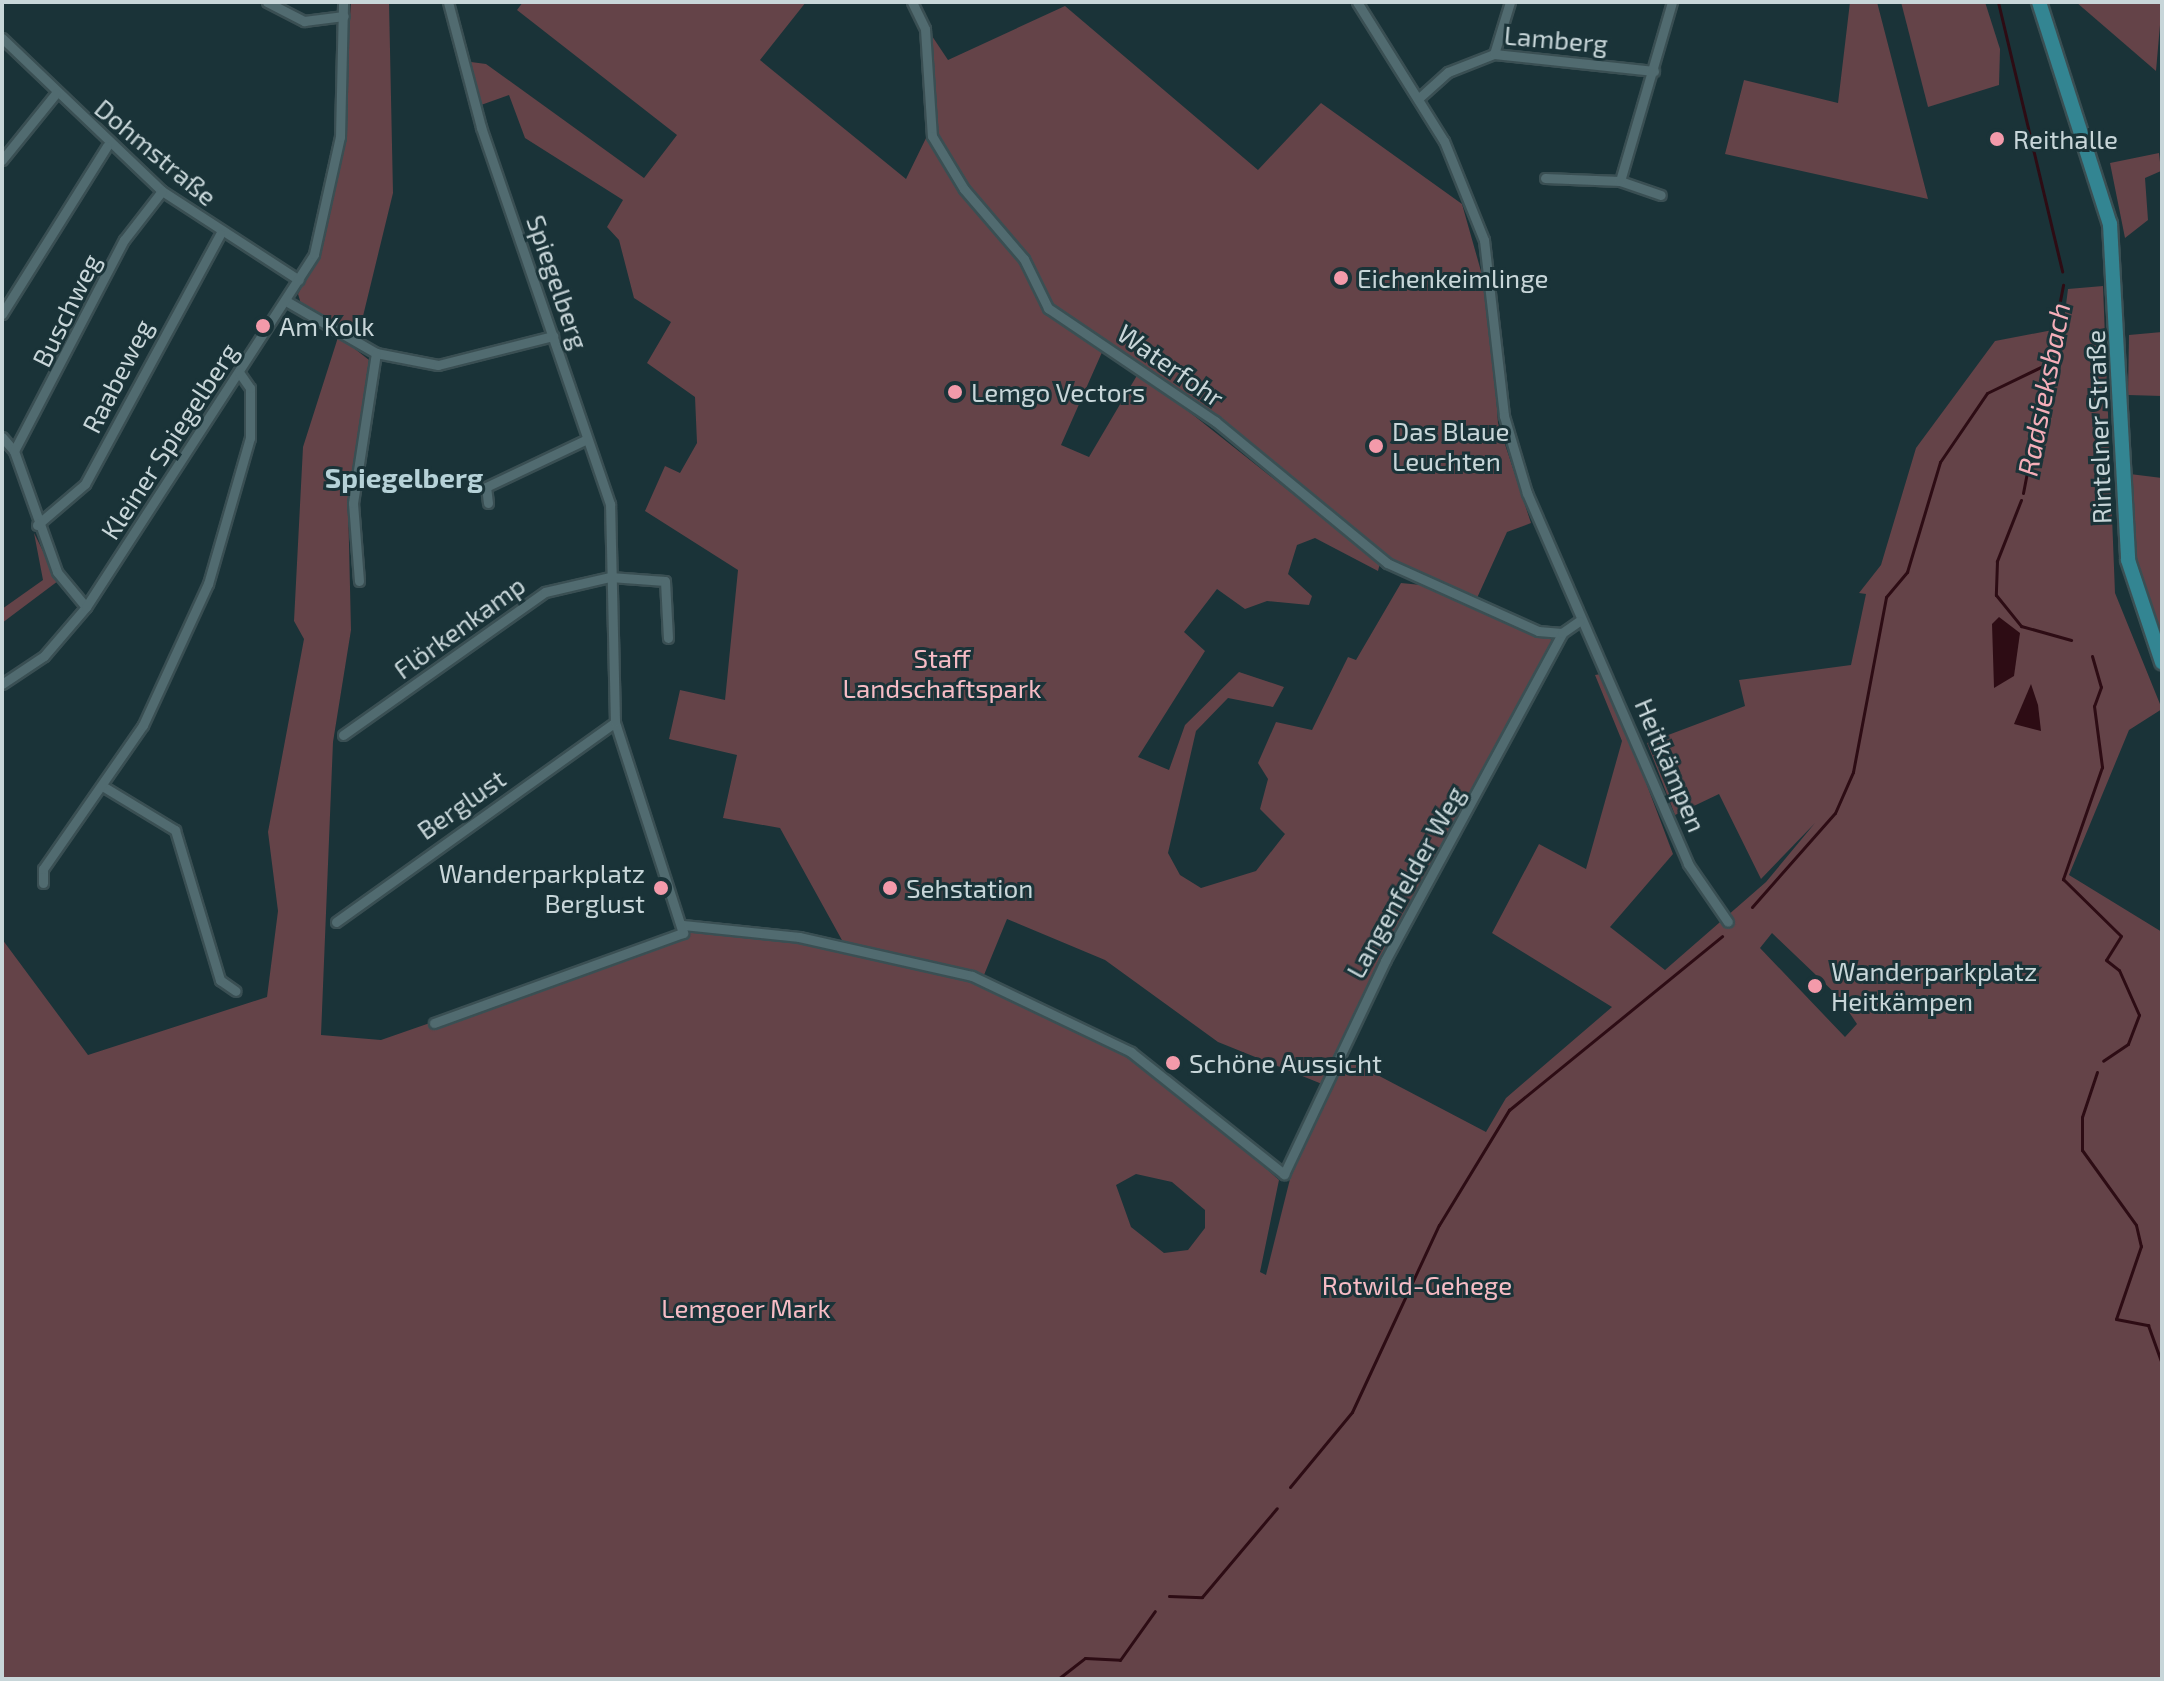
<!DOCTYPE html>
<html>
<head>
<meta charset="utf-8">
<style>
  body { margin:0 }
  #map { position:relative; width:2164px; height:1681px; overflow:hidden; background:#1a3338; font-family:"Exo 2",sans-serif }
  div>[style] { position:absolute }
  [style*='--x'] { left:calc(var(--x)*1px); top:calc(var(--y)*1px); width:calc(var(--w)*1px); rotate:calc(var(--a)*1deg) }
  .green>* { inset:0; background:#644348 }
  .water>* { inset:0; background:#2d0c14 }
  .stream>* { height:3px; margin:-1.5px; padding:0 1.5px; transform-origin:1.5px; border-radius:1.5px; background:#2d0c14 }
  .roads { filter:drop-shadow(2px 0 #3a4f53) drop-shadow(-2px 0 #3a4f53) drop-shadow(0 2px #3a4f53) drop-shadow(0 -2px #3a4f53) }
  .minor>* { height:9px; margin:-4.5px; padding:0 4.5px; transform-origin:4.5px; border-radius:4.5px; background:#516b70 }
  .primary>* { height:14px; margin:-7px; padding:0 7px; transform-origin:7px; border-radius:7px; background:#338592 }
  .dots>* { width:22px; height:22px; translate:-50% -50%; box-sizing:border-box; border:4px solid #1a3338; border-radius:50% }
  span { translate:-50% -50%; white-space:nowrap; text-align:center; line-height:1.15; -webkit-text-stroke:6px #1a3338; paint-order:stroke }
  .street-label { font-size:26px; color:#c8d6d9 }
  .poi-label { font-size:26px; color:#c8d6d9 }
  .left { translate:0 -50%; text-align:left }
  .right { translate:-100% -50%; text-align:right }
  .park-label { font-size:26px; color:#f6bcc5 }
  .water-label { font-size:28px; color:#f5aeb9; font-style:italic }
  .neighbourhood-label { font-size:28px; color:#b6d2d8; font-weight:700 }
  .frame { position:absolute; inset:0; border:4px solid #c8d6d9; pointer-events:none }
</style>
</head>
<body>
<div id="map">
  <div class="green">
    <i style="clip-path:polygon(evenodd,351px 2px,389px 2px,393px 193px,355px 349px,369px 360px,348px 502px,351px 630px,333px 742px,321px 1035px,381px 1040px,694px 931px,843px 942px,780px 828px,723px 818px,737px 755px,669px 739px,680px 690px,725px 700px,738px 570px,645px 511px,665px 466px,680px 473px,697px 443px,695px 397px,647px 363px,671px 322px,634px 298px,619px 240px,607px 227px,623px 200px,525px 138px,509px 95px,481px 105px,471px 62px,486px 64px,644px 178px,677px 135px,517px 10px,523px 2px,806px 2px,760px 60px,906px 179px,928px 134px,1022px 260px,1046px 315px,1103px 350px,1061px 445px,1089px 457px,1139px 372px,1380px 563px,1378px 571px,1315px 538px,1297px 545px,1288px 574px,1312px 596px,1309px 605px,1267px 601px,1245px 609px,1217px 589px,1184px 632px,1205px 651px,1138px 757px,1169px 770px,1185px 725px,1239px 672px,1284px 687px,1273px 707px,1228px 698px,1196px 731px,1168px 853px,1180px 875px,1201px 888px,1256px 871px,1285px 834px,1260px 809px,1268px 779px,1258px 763px,1276px 722px,1312px 730px,1348px 657px,1356px 660px,1401px 583px,1421px 585px,1553px 640px,1322px 1084px,1218px 1042px,1105px 960px,1007px 919px,984px 975px,845px 943px,971px 981px,1039px 1011px,1129px 1055px,1189px 1100px,1279px 1180px,1260px 1272px,1266px 1275px,1291px 1175px,1345px 1058px,1486px 1132px,1506px 1098px,1612px 1007px,1492px 933px,1539px 844px,1586px 869px,1622px 741px,1595px 675px,1601px 674px,1628px 735px,1673px 854px,1610px 927px,1665px 970px,1766px 882px,1815px 823px,1761px 879px,1719px 794px,1675px 815px,1647px 743px,1745px 706px,1739px 680px,1851px 665px,1866px 594px,1859px 593px,1881px 565px,1916px 448px,1995px 341px,2063px 328px,2068px 289px,2103px 286px,2115px 593px,2162px 709px,2129px 730px,2069px 875px,2162px 932px,2162px 1679px,2px 1679px,2px 939px,88px 1055px,267px 997px,278px 911px,268px 832px,304px 639px,294px 621px,303px 447px,340px 331px,302px 307px,298px 294px,324px 241px,340px 166px,351px 2px,1772px 933px,1839px 997px,1857px 1024px,1845px 1037px,1760px 948px,1772px 933px,351px 2px,1136px 1174px,1172px 1182px,1205px 1210px,1205px 1228px,1188px 1250px,1164px 1253px,1131px 1227px,1116px 1185px,1136px 1174px)"></i>
    <i style="clip-path:polygon(1850px 2px,1877px 2px,1928px 199px,1725px 154px,1744px 80px,1838px 103px)"></i>
    <i style="clip-path:polygon(1901px 2px,1985px 2px,2000px 49px,1999px 85px,1928px 107px)"></i>
    <i style="clip-path:polygon(2077px 2px,2162px 2px,2156px 71px,2076px 2px)"></i>
    <i style="clip-path:polygon(1065px 6px,1258px 170px,1321px 103px,1462px 204px,1490px 303px,1498px 423px,1531px 523px,1507px 532px,1477px 598px,1383px 556px,1046px 301px,1026px 256px,965px 187px,932px 128px,926px 27px,948px 60px)"></i>
    <i style="clip-path:polygon(2159px 153px,2161px 171px,2145px 178px,2148px 220px,2125px 238px,2110px 163px)"></i>
    <i style="clip-path:polygon(2162px 332px,2162px 396px,2128px 395px,2129px 335px)"></i>
    <i style="clip-path:polygon(2130px 474px,2162px 478px,2162px 644px,2135px 558px)"></i>
    <i style="clip-path:polygon(34px 533px,58px 581px,2px 623px,2px 609px,43px 580px)"></i>
  </div>
  <div class="water">
    <i style="clip-path:polygon(1999px 617px,2020px 633px,2014px 676px,1994px 688px,1992px 624px)"></i>
    <i style="clip-path:polygon(2031px 684px,2038px 705px,2041px 731px,2014px 724px)"></i>
  </div>
  <div class="stream">
    <i style="--x:1998;--y:2;--w:277;--a:76.6"></i>
    <i style="--x:2023;--y:493;--w:212;--a:-79.1"></i>
    <i style="--x:2021;--y:500;--w:66;--a:111.5"></i>
    <i style="--x:1997;--y:561;--w:34;--a:92"></i>
    <i style="--x:1996;--y:595;--w:40;--a:51"></i>
    <i style="--x:2021;--y:626;--w:52;--a:15.6"></i>
    <i style="--x:2092;--y:656;--w:32;--a:74"></i>
    <i style="--x:2101;--y:687;--w:20;--a:110"></i>
    <i style="--x:2094;--y:706;--w:62;--a:82.5"></i>
    <i style="--x:2102;--y:767;--w:119;--a:109.2"></i>
    <i style="--x:2063;--y:879;--w:81;--a:44.5"></i>
    <i style="--x:2121;--y:936;--w:28;--a:122"></i>
    <i style="--x:2106;--y:960;--w:16;--a:38"></i>
    <i style="--x:2119;--y:970;--w:49;--a:66"></i>
    <i style="--x:2139;--y:1015;--w:31;--a:111"></i>
    <i style="--x:2128;--y:1044;--w:30;--a:146"></i>
    <i style="--x:1752;--y:907;--w:125;--a:-48.6"></i>
    <i style="--x:1835;--y:813;--w:45;--a:-66.3"></i>
    <i style="--x:1853;--y:772;--w:178;--a:-79.3"></i>
    <i style="--x:1886;--y:597;--w:33;--a:-50"></i>
    <i style="--x:1907;--y:572;--w:115;--a:-73.3"></i>
    <i style="--x:1940;--y:462;--w:83;--a:-55.7"></i>
    <i style="--x:1987;--y:393;--w:64;--a:-25.8"></i>
    <i style="--x:2097;--y:1072;--w:47;--a:108.4"></i>
    <i style="--x:2082;--y:1117;--w:33;--a:90"></i>
    <i style="--x:2082;--y:1150;--w:92;--a:54.2"></i>
    <i style="--x:2136;--y:1225;--w:22;--a:77"></i>
    <i style="--x:2141;--y:1246;--w:77;--a:108.9"></i>
    <i style="--x:2116;--y:1319;--w:33;--a:11"></i>
    <i style="--x:2148;--y:1325;--w:41;--a:70.3"></i>
    <i style="--x:1290;--y:1487;--w:97;--a:-50.4"></i>
    <i style="--x:1352;--y:1412;--w:206;--a:-65.1"></i>
    <i style="--x:1439;--y:1225;--w:135;--a:-58.7"></i>
    <i style="--x:1509;--y:1110;--w:275;--a:-39.2"></i>
    <i style="--x:1169;--y:1596;--w:33;--a:2"></i>
    <i style="--x:1202;--y:1597;--w:116;--a:-49.9"></i>
    <i style="--x:1058;--y:1679;--w:34;--a:-38"></i>
    <i style="--x:1085;--y:1658;--w:35;--a:3"></i>
    <i style="--x:1120;--y:1660;--w:60;--a:-54.5"></i>
  </div>
  <div class="roads">
    <div class="minor">
      <i style="--x:267;--y:2;--w:42;--a:27.2"></i>
      <i style="--x:304;--y:21;--w:40;--a:-7.1"></i>
      <i style="--x:912;--y:2;--w:30;--a:64"></i>
      <i style="--x:925;--y:29;--w:107;--a:86.3"></i>
      <i style="--x:932;--y:136;--w:62;--a:58.9"></i>
      <i style="--x:964;--y:189;--w:92;--a:49.4"></i>
      <i style="--x:1024;--y:259;--w:55;--a:63.9"></i>
      <i style="--x:1048;--y:308;--w:202;--a:34.1"></i>
      <i style="--x:1215;--y:421;--w:223;--a:39.5"></i>
      <i style="--x:1387;--y:563;--w:166;--a:24.2"></i>
      <i style="--x:1538;--y:631;--w:24;--a:5"></i>
      <i style="--x:1357;--y:2;--w:164;--a:58"></i>
      <i style="--x:1444;--y:141;--w:107;--a:68"></i>
      <i style="--x:1484;--y:240;--w:177;--a:83.5"></i>
      <i style="--x:1504;--y:416;--w:80;--a:73.4"></i>
      <i style="--x:1527;--y:493;--w:404;--a:66.5"></i>
      <i style="--x:1688;--y:864;--w:70;--a:55.4"></i>
      <i style="--x:2;--y:38;--w:221;--a:43.7"></i>
      <i style="--x:162;--y:191;--w:163;--a:33"></i>
      <i style="--x:1494;--y:54;--w:54;--a:-72.9"></i>
      <i style="--x:1419;--y:98;--w:39;--a:-42"></i>
      <i style="--x:1448;--y:72;--w:49;--a:-21.4"></i>
      <i style="--x:1494;--y:54;--w:161;--a:6.1"></i>
      <i style="--x:2;--y:160;--w:86;--a:-51.1"></i>
      <i style="--x:1545;--y:178;--w:75;--a:2.3"></i>
      <i style="--x:1620;--y:181;--w:43;--a:18.9"></i>
      <i style="--x:1620;--y:181;--w:186;--a:-73.8"></i>
      <i style="--x:286;--y:301;--w:104;--a:30"></i>
      <i style="--x:376;--y:353;--w:63;--a:11"></i>
      <i style="--x:438;--y:365;--w:119;--a:-14.2"></i>
      <i style="--x:2;--y:314;--w:198;--a:-58"></i>
      <i style="--x:2;--y:437;--w:18;--a:49"></i>
      <i style="--x:14;--y:451;--w:128;--a:70.4"></i>
      <i style="--x:57;--y:572;--w:45;--a:50.4"></i>
      <i style="--x:14;--y:451;--w:238;--a:-62.5"></i>
      <i style="--x:124;--y:240;--w:62;--a:-52.2"></i>
      <i style="--x:488;--y:503;--w:16;--a:-97"></i>
      <i style="--x:486;--y:487;--w:112;--a:-25.4"></i>
      <i style="--x:37;--y:525;--w:63;--a:-40.5"></i>
      <i style="--x:85;--y:484;--w:284;--a:-61.6"></i>
      <i style="--x:359;--y:581;--w:78;--a:-94.4"></i>
      <i style="--x:353;--y:503;--w:152;--a:-81.3"></i>
      <i style="--x:2;--y:684;--w:50;--a:-33.7"></i>
      <i style="--x:44;--y:656;--w:65;--a:-49.4"></i>
      <i style="--x:86;--y:607;--w:420;--a:-57.1"></i>
      <i style="--x:314;--y:254;--w:120;--a:-77.5"></i>
      <i style="--x:340;--y:137;--w:135;--a:-88.7"></i>
      <i style="--x:343;--y:735;--w:247;--a:-35.3"></i>
      <i style="--x:545;--y:592;--w:67;--a:-13"></i>
      <i style="--x:610;--y:577;--w:55;--a:4.2"></i>
      <i style="--x:665;--y:581;--w:57;--a:87"></i>
      <i style="--x:104;--y:787;--w:83;--a:31.2"></i>
      <i style="--x:175;--y:830;--w:157;--a:73.3"></i>
      <i style="--x:220;--y:980;--w:19;--a:35"></i>
      <i style="--x:43;--y:883;--w:14;--a:-90"></i>
      <i style="--x:43;--y:869;--w:175;--a:-55.2"></i>
      <i style="--x:143;--y:725;--w:155;--a:-65.3"></i>
      <i style="--x:208;--y:584;--w:152;--a:-74"></i>
      <i style="--x:250;--y:438;--w:50;--a:-90"></i>
      <i style="--x:250;--y:388;--w:19;--a:-125"></i>
      <i style="--x:336;--y:922;--w:343;--a:-35.6"></i>
      <i style="--x:683;--y:925;--w:117;--a:5.9"></i>
      <i style="--x:799;--y:937;--w:177;--a:12.7"></i>
      <i style="--x:972;--y:976;--w:176;--a:25.5"></i>
      <i style="--x:1131;--y:1052;--w:196;--a:38.6"></i>
      <i style="--x:1284;--y:1174;--w:236;--a:-64.6"></i>
      <i style="--x:1385;--y:961;--w:373;--a:-61.6"></i>
      <i style="--x:1562;--y:633;--w:21;--a:-35"></i>
      <i style="--x:434;--y:1023;--w:265;--a:-19.9"></i>
      <i style="--x:683;--y:933;--w:222;--a:-107.9"></i>
      <i style="--x:615;--y:722;--w:218;--a:-91.3"></i>
      <i style="--x:610;--y:504;--w:398;--a:-108.9"></i>
      <i style="--x:481;--y:127;--w:129;--a:-104.8"></i>
    </div>
    <div class="primary">
      <i style="--x:2039;--y:2;--w:233;--a:72.3"></i>
      <i style="--x:2110;--y:224;--w:336;--a:86.9"></i>
      <i style="--x:2128;--y:560;--w:108;--a:71.6"></i>
    </div>
  </div>
  <div class="dots">
    <i style="left:1997px;top:139px;background:#f39aaa"></i>
    <i style="left:1341px;top:278px;background:#f39aaa"></i>
    <i style="left:263px;top:326px;background:#f39aaa"></i>
    <i style="left:955px;top:392px;background:#f39aaa"></i>
    <i style="left:1376px;top:446px;background:#f39aaa"></i>
    <i style="left:661px;top:888px;background:#f39aaa"></i>
    <i style="left:890px;top:888px;background:#f39aaa"></i>
    <i style="left:1815px;top:986px;background:#f39aaa"></i>
    <i style="left:1173px;top:1063px;background:#f39aaa"></i>
  </div>
  <div class="street-label">
    <span style="left:1556px;top:39px;rotate:5deg">Lamberg</span>
    <span style="left:156px;top:152px;rotate:40deg">Dohmstraße</span>
    <span style="left:558px;top:282px;rotate:71deg">Spiegelberg</span>
    <span style="left:66px;top:310px;rotate:-64deg">Buschweg</span>
    <span style="left:1171px;top:365px;rotate:35deg">Waterfohr</span>
    <span style="left:117px;top:376px;rotate:-63deg">Raabeweg</span>
    <span style="left:2098px;top:427px;rotate:-92deg">Rintelner Straße</span>
    <span style="left:169px;top:441px;rotate:-57deg">Kleiner Spiegelberg</span>
    <span style="left:459px;top:627px;rotate:-36deg">Flörkenkamp</span>
    <span style="left:1671px;top:765px;rotate:67deg">Heitkämpen</span>
    <span style="left:461px;top:804px;rotate:-35deg">Berglust</span>
    <span style="left:1405px;top:882px;rotate:-61deg">Langenfelder Weg</span>
  </div>
  <div class="poi-label">
    <span class="left" style="left:2013px;top:139px">Reithalle</span>
    <span class="left" style="left:1357px;top:278px">Eichenkeimlinge</span>
    <span class="left" style="left:279px;top:326px">Am Kolk</span>
    <span class="left" style="left:971px;top:392px">Lemgo Vectors</span>
    <span class="left" style="left:1392px;top:446px">Das Blaue<br>Leuchten</span>
    <span class="right" style="left:645px;top:888px">Wanderparkplatz<br>Berglust</span>
    <span class="left" style="left:906px;top:888px">Sehstation</span>
    <span class="left" style="left:1831px;top:986px">Wanderparkplatz<br>Heitkämpen</span>
    <span class="left" style="left:1189px;top:1063px">Schöne Aussicht</span>
  </div>
  <div class="park-label">
    <span style="left:942px;top:673px">Staff<br>Landschaftspark</span>
    <span style="left:1417px;top:1285px">Rotwild-Gehege</span>
    <span style="left:746px;top:1308px">Lemgoer Mark</span>
  </div>
  <div class="water-label">
    <span style="left:2043px;top:389px;rotate:-79deg">Radsieksbach</span>
  </div>
  <div class="neighbourhood-label">
    <span style="left:404px;top:477px">Spiegelberg</span>
  </div>
  <div class="frame"></div>
</div>
</body>
</html>
